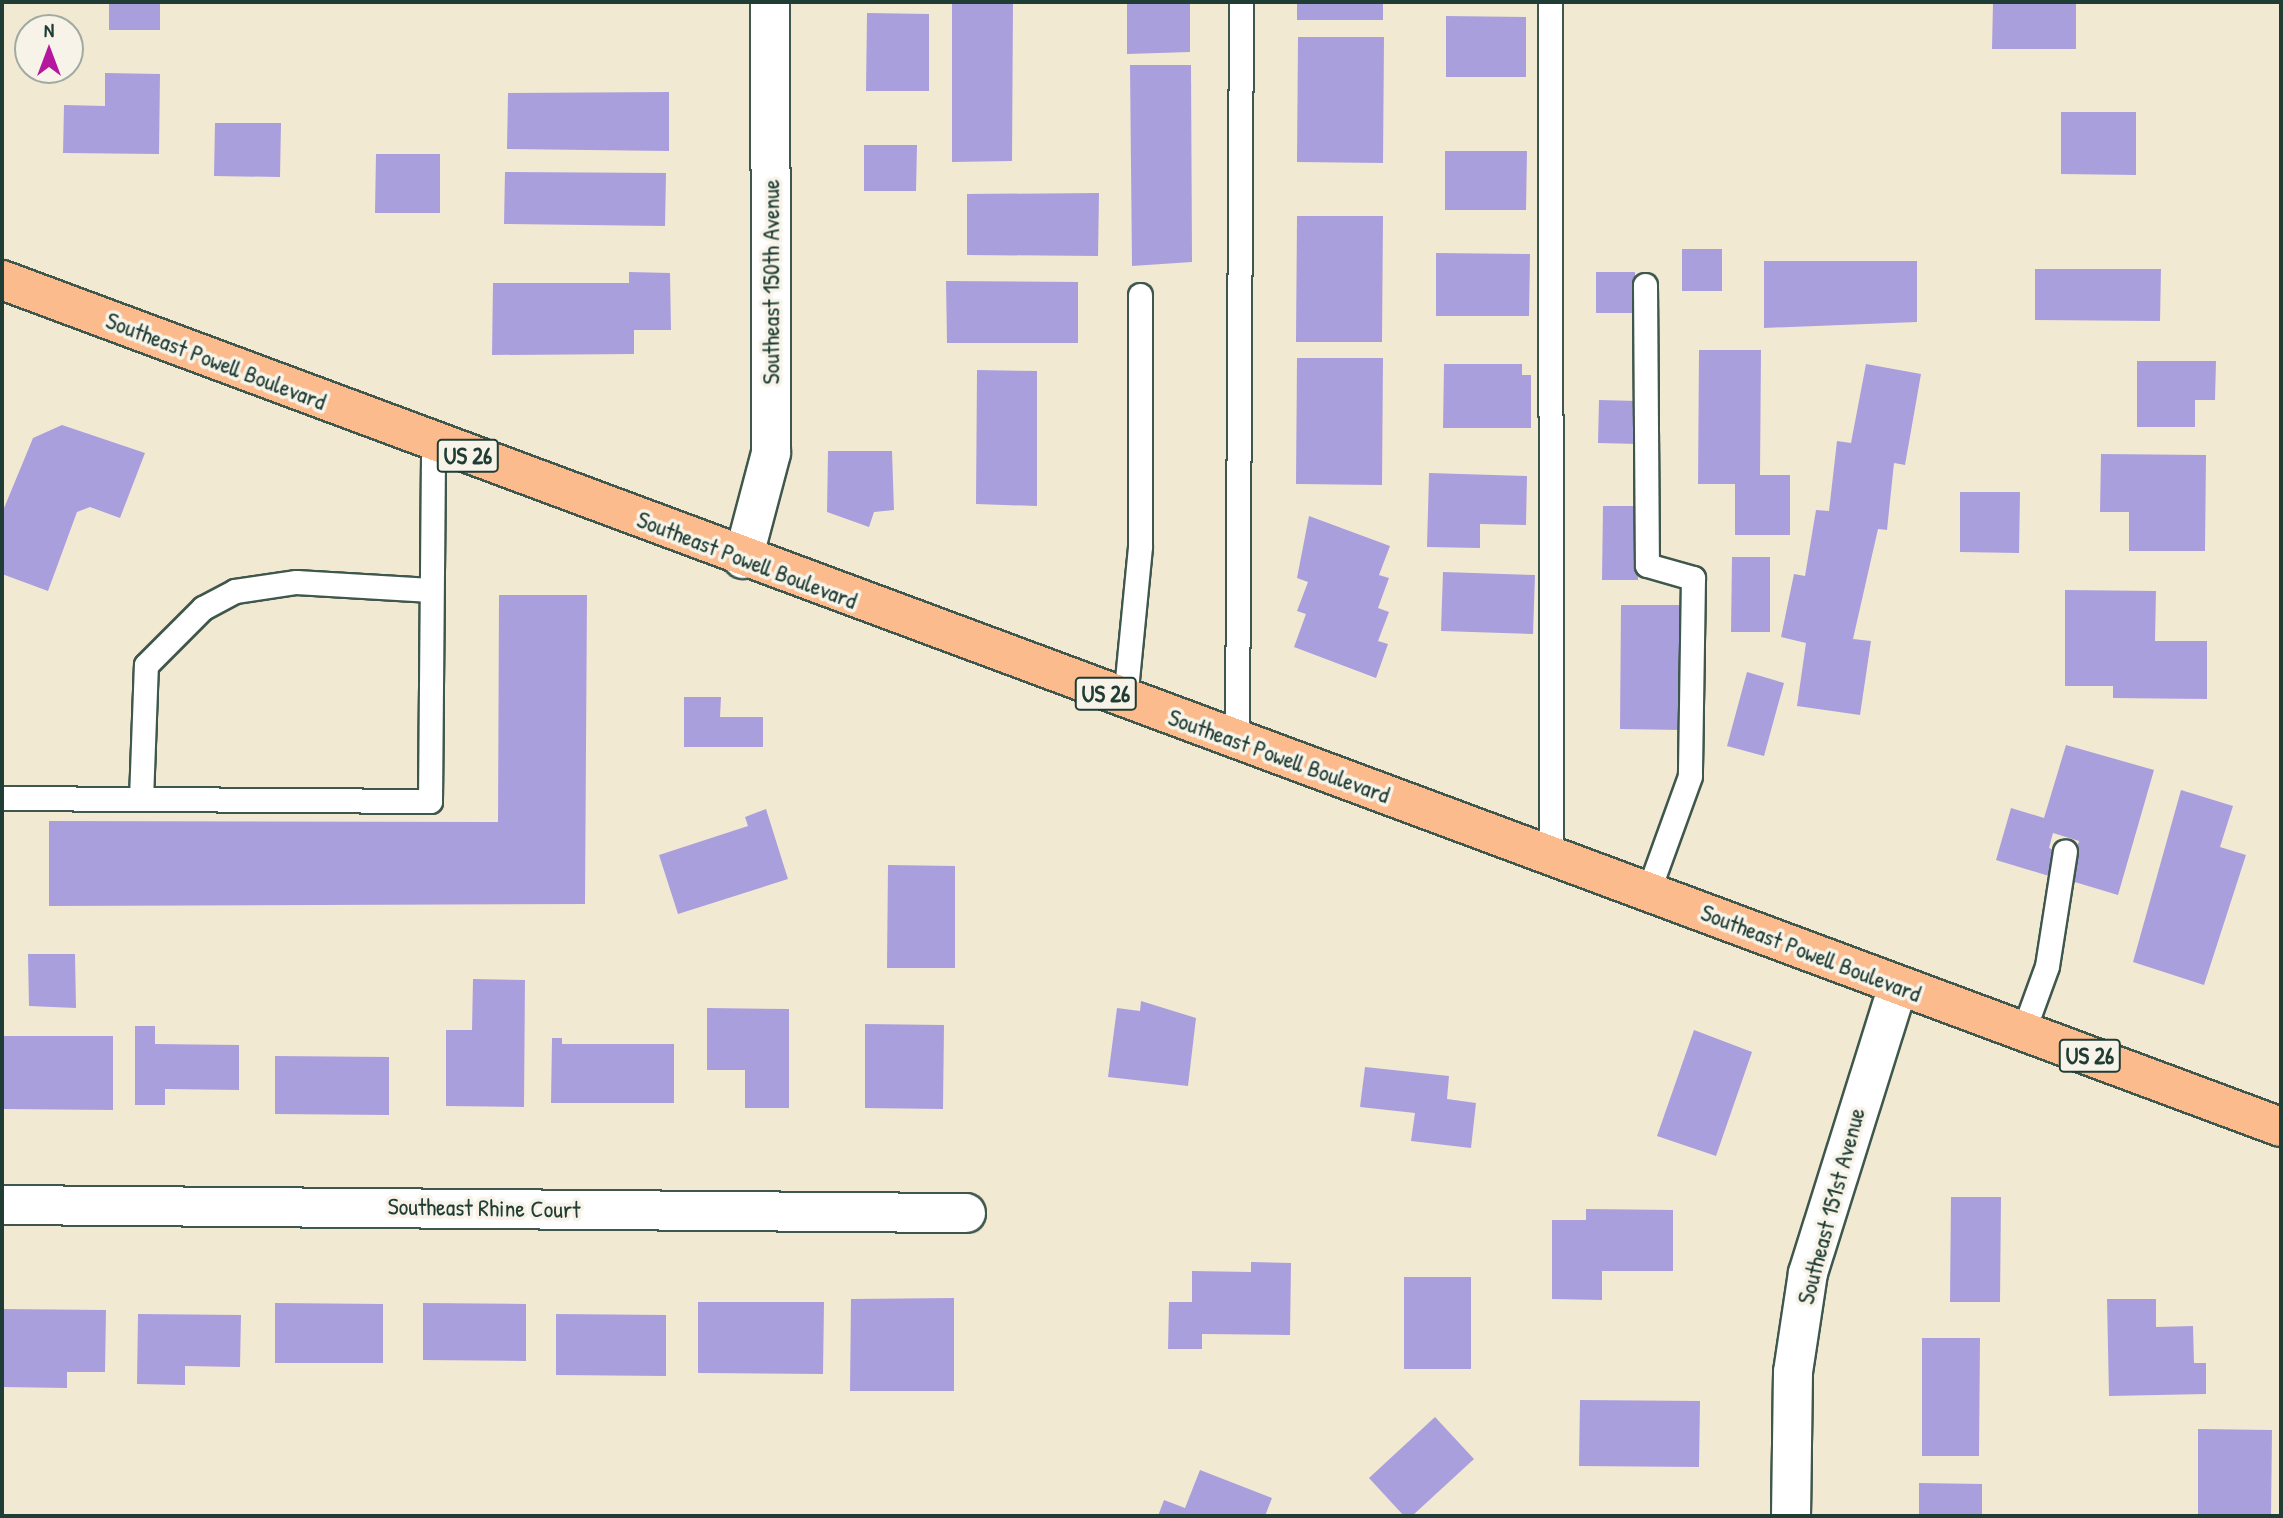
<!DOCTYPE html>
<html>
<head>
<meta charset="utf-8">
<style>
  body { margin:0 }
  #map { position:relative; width:2283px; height:1518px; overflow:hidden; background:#f2e9d3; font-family:"Patrick Hand",sans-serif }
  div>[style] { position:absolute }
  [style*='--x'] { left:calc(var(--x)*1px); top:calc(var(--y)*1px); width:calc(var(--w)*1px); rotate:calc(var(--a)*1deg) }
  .building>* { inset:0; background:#aa9fdd }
  .roads { filter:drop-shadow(2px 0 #3f574c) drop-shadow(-2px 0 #3f574c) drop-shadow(0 2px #3f574c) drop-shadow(0 -2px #3f574c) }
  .lane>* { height:23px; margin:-11.5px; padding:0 11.5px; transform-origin:11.5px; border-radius:11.5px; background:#fff }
  .street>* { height:38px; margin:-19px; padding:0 19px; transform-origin:19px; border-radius:19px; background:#fff }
  .primary>* { height:38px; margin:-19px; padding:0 19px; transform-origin:19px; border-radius:19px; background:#fbbb8c }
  span { translate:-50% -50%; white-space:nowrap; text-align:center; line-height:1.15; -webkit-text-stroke:7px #f7f3e8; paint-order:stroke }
  .shield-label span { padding:2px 5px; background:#f7f3e8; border:2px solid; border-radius:5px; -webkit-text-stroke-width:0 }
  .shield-label { font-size:23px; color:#1f3d34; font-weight:700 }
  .street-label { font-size:24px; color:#1f3d34 }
  .frame { position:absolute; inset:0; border:4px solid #1f3d34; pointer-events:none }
  .north { position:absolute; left:14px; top:14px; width:70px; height:70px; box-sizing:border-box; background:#f7f3e8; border:2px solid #a1aaa0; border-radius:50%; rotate:0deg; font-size:19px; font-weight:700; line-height:28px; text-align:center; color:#1f3d34 }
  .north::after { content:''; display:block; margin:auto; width:24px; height:32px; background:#b5179e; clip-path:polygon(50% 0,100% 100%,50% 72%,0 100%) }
</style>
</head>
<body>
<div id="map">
  <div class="building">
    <i style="clip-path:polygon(109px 2px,160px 2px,160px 30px,109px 30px)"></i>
    <i style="clip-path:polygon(952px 2px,1013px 2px,1012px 161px,952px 162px)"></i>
    <i style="clip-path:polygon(1127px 2px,1190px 2px,1190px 52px,1127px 54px)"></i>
    <i style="clip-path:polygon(1297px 2px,1383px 2px,1383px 20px,1297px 20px)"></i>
    <i style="clip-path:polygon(1993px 2px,2076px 2px,2076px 49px,1992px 49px)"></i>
    <i style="clip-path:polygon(867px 13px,929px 14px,929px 91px,866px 91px)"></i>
    <i style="clip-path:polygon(1446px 16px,1526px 17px,1526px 77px,1446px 77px)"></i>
    <i style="clip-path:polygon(1298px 37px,1384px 37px,1383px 163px,1297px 162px)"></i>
    <i style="clip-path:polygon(1130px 65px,1191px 65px,1192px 262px,1132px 266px)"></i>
    <i style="clip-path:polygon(105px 73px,160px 74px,159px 154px,63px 153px,64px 105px,105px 106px)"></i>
    <i style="clip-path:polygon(669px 92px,669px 151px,507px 149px,508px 93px)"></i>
    <i style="clip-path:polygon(2061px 112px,2136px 112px,2136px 175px,2061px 174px)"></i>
    <i style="clip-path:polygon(215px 123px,281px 123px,280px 177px,214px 176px)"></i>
    <i style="clip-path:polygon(864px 145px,917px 145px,916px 191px,864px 191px)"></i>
    <i style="clip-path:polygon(1445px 151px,1527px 151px,1526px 210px,1445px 210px)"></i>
    <i style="clip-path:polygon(376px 154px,440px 154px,440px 213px,375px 213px)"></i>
    <i style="clip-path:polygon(505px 172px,666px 173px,665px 226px,504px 224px)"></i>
    <i style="clip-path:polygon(1099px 193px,1098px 256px,967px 255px,967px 194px)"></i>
    <i style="clip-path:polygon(1297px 216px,1383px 216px,1382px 342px,1296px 342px)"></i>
    <i style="clip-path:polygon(1682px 249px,1722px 249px,1722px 291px,1682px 291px)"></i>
    <i style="clip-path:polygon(1436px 253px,1530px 254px,1529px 316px,1436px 316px)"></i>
    <i style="clip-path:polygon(1764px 261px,1917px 261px,1917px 322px,1764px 328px)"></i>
    <i style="clip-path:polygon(2035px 269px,2161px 269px,2160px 321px,2035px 320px)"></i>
    <i style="clip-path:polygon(629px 272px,670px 273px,671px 330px,634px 330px,634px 354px,492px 355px,493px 283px,629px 283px)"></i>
    <i style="clip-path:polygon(1596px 272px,1635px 272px,1635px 313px,1596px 313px)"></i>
    <i style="clip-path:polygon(946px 281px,1078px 282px,1078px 343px,947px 343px)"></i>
    <i style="clip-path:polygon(1699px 350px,1761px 350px,1760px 475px,1790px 475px,1790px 535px,1735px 535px,1735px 484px,1698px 484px)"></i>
    <i style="clip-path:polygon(1297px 358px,1383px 358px,1382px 485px,1296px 484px)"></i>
    <i style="clip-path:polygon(2137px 361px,2216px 361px,2215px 400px,2195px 400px,2195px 427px,2137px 427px)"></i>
    <i style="clip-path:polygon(1444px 364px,1522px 364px,1522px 375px,1531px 375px,1531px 428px,1443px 428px)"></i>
    <i style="clip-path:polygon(1866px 364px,1921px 374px,1905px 465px,1894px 463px,1887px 530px,1878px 529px,1853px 639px,1871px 641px,1860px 715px,1797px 706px,1806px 643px,1781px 637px,1794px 574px,1805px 576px,1816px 510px,1829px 511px,1837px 441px,1851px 443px)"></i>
    <i style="clip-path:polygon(977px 370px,1037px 371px,1037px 506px,976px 504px)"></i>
    <i style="clip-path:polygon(1599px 400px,1638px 401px,1638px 444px,1598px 443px)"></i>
    <i style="clip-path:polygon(62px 425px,145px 453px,120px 518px,90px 507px,77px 512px,48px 591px,2px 574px,2px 513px,33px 438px)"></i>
    <i style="clip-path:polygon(828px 451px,892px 451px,894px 510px,874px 512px,869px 527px,827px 512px)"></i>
    <i style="clip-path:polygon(2101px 454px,2206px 455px,2205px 551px,2129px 551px,2129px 512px,2100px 512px)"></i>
    <i style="clip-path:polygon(1429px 473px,1527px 476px,1526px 525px,1480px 524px,1480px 548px,1427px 547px)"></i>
    <i style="clip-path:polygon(1960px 492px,2020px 492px,2019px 553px,1960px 552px)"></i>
    <i style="clip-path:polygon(1603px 506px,1638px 506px,1638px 580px,1602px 580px)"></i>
    <i style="clip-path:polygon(1309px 516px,1390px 546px,1379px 575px,1389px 578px,1378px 608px,1389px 612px,1378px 641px,1388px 644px,1376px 678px,1294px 647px,1306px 614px,1297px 611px,1308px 582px,1297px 578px)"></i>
    <i style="clip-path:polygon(1732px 557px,1770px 557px,1770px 632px,1731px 632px)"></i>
    <i style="clip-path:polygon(1443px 572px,1535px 575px,1533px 634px,1441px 631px)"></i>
    <i style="clip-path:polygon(2065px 590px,2156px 591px,2155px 641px,2207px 641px,2207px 699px,2113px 698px,2113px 686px,2065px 686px)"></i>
    <i style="clip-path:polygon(499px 595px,587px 595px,585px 904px,49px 906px,49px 821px,498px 822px)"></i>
    <i style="clip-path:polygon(1621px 605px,1682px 605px,1681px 730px,1620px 729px)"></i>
    <i style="clip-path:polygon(1747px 672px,1784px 683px,1764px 756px,1727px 746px)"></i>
    <i style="clip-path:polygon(684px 697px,721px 697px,720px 717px,763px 717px,763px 747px,684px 747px)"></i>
    <i style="clip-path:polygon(2066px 745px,2154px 770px,2118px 895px,2068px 880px,2079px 841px,2053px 833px,2049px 848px,2057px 851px,2049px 876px,1996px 860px,2011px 808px,2044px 818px)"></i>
    <i style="clip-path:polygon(2181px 790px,2233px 806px,2220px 847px,2246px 855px,2204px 985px,2133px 962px)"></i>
    <i style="clip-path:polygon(766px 809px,788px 879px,678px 914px,659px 855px,748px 826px,745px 817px)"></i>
    <i style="clip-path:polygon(888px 865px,955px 866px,955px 968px,887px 968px)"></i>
    <i style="clip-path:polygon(28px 954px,75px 954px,76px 1008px,29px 1006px)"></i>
    <i style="clip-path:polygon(473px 979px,525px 980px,524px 1107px,446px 1106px,446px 1030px,472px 1030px)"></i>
    <i style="clip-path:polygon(1141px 1001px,1196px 1018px,1188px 1086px,1108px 1077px,1117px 1008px,1140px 1011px)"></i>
    <i style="clip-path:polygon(707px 1008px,789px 1009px,789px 1108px,745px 1108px,745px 1070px,707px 1070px)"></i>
    <i style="clip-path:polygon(865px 1024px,944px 1025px,943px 1109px,865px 1108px)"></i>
    <i style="clip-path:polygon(135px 1026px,155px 1026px,155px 1044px,239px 1045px,239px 1090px,165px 1089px,165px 1105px,135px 1105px)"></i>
    <i style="clip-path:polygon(1694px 1030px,1752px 1052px,1716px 1156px,1657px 1136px)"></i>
    <i style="clip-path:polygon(2px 1036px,113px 1036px,113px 1110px,2px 1109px)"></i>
    <i style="clip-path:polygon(552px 1038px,562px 1038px,562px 1044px,674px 1044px,674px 1103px,551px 1103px)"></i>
    <i style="clip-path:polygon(275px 1056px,389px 1057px,389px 1115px,275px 1114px)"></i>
    <i style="clip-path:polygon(1365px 1067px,1449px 1076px,1447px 1099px,1476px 1103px,1471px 1148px,1411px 1141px,1415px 1113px,1360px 1107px)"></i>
    <i style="clip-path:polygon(1951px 1197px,2001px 1197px,2000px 1302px,1950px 1302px)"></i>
    <i style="clip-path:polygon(1586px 1209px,1673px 1210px,1673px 1271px,1602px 1271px,1602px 1300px,1552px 1299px,1552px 1220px,1586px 1220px)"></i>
    <i style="clip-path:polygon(1251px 1262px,1291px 1263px,1290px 1335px,1202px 1334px,1202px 1349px,1168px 1349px,1169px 1302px,1192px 1302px,1192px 1271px,1251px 1272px)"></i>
    <i style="clip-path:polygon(1404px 1277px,1471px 1277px,1471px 1369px,1404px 1369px)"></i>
    <i style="clip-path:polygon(954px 1298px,954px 1391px,850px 1391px,851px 1299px)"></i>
    <i style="clip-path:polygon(2107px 1299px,2156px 1299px,2156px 1327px,2193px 1326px,2194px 1363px,2206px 1363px,2206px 1394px,2109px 1396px)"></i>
    <i style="clip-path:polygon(698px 1302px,824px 1302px,823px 1374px,698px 1373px)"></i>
    <i style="clip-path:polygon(275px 1303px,383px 1304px,383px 1363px,275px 1363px)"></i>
    <i style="clip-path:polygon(423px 1303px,526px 1304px,526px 1361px,423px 1360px)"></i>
    <i style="clip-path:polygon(2px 1309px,106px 1310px,105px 1372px,67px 1372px,67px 1388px,2px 1387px)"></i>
    <i style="clip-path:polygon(138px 1314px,241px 1315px,240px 1367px,185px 1366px,185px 1385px,137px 1384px)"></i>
    <i style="clip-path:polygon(556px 1314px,666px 1315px,666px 1376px,556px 1375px)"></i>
    <i style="clip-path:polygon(1922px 1338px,1980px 1338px,1979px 1456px,1922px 1456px)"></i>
    <i style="clip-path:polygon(1580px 1400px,1700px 1401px,1699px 1467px,1579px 1466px)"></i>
    <i style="clip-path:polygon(1435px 1417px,1474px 1459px,1412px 1516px,1404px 1516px,1369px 1478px)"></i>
    <i style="clip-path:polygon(2198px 1429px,2272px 1430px,2271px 1516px,2198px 1516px)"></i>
    <i style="clip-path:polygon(1200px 1470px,1272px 1498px,1265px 1516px,1158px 1516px,1164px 1500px,1185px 1508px)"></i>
    <i style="clip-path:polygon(1919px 1483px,1982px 1484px,1982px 1516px,1919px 1516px)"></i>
  </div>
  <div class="roads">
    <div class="lane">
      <i style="--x:1550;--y:2;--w:853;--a:89.93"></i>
      <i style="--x:1645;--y:285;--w:280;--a:89.6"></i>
      <i style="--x:1647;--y:565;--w:48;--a:15.8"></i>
      <i style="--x:1693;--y:578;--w:198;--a:90.9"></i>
      <i style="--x:1690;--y:776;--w:123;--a:109.9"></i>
      <i style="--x:1125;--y:700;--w:155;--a:-84.4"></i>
      <i style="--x:1140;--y:546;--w:251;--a:-90"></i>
      <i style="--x:1237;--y:741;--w:739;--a:-89.69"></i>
      <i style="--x:2;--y:798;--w:428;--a:0.4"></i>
      <i style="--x:430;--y:801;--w:359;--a:-89.5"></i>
      <i style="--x:141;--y:799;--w:134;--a:-87.9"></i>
      <i style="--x:146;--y:665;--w:81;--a:-45"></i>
      <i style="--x:203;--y:608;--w:36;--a:-28"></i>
      <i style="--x:235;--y:591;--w:62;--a:-8.4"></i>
      <i style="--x:296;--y:582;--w:135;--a:3.4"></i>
      <i style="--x:2023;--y:1032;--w:70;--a:-70"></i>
      <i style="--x:2047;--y:966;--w:116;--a:-81.1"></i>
    </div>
    <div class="street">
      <i style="--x:743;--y:559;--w:110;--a:-75.2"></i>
      <i style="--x:771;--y:453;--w:451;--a:-90.1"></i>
      <i style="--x:2;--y:1205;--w:964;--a:0.48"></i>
      <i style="--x:1791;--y:1516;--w:144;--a:-89.2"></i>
      <i style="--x:1793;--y:1372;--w:100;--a:-81.4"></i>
      <i style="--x:1808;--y:1273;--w:301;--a:-72.6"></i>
    </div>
    <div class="primary">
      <i style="--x:2;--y:280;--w:2431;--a:20.39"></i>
    </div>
  </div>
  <div class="shield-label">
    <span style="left:468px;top:456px">US 26</span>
    <span style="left:1106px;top:694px">US 26</span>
    <span style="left:2090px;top:1056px">US 26</span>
  </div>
  <div class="street-label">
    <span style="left:771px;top:282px;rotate:-90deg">Southeast 150th Avenue</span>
    <span style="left:216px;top:361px;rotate:21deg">Southeast Powell Boulevard</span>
    <span style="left:747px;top:560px;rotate:21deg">Southeast Powell Boulevard</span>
    <span style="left:1279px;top:756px;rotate:20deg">Southeast Powell Boulevard</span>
    <span style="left:1811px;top:953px;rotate:21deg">Southeast Powell Boulevard</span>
    <span style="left:1831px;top:1206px;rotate:-75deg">Southeast 151st Avenue</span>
    <span style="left:484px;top:1208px;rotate:1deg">Southeast Rhine Court</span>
  </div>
  <div class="frame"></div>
  <div class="north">N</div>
</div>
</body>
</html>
